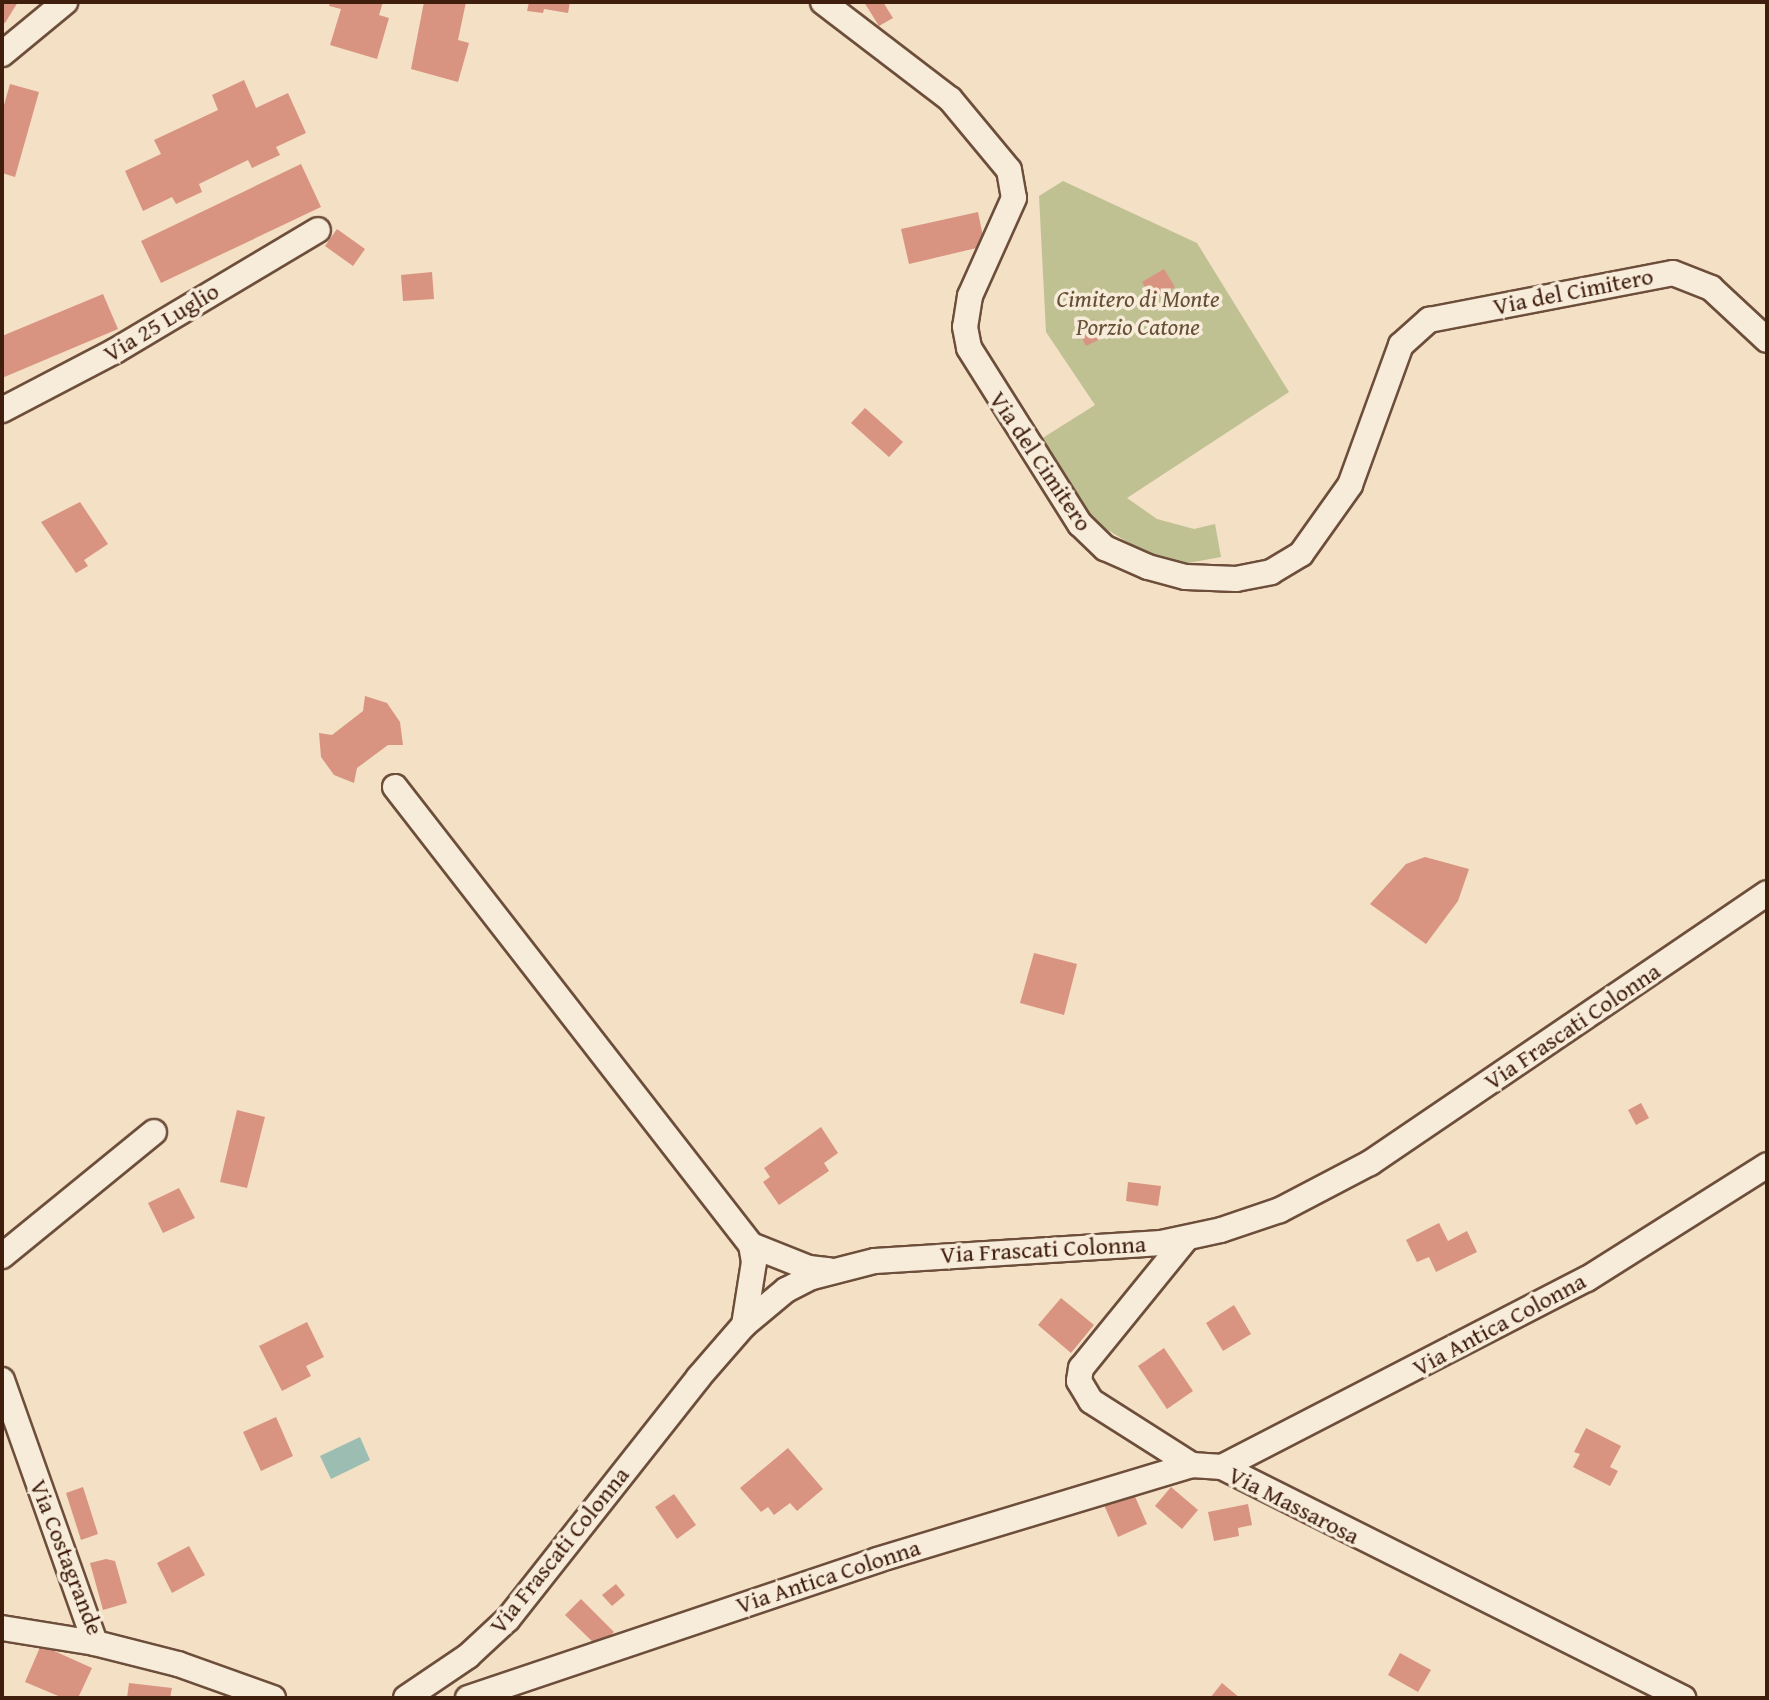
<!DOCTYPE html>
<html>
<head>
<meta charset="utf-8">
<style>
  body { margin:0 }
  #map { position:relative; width:1769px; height:1700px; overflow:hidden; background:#f3e0c5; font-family:"Gentium Book Plus",serif }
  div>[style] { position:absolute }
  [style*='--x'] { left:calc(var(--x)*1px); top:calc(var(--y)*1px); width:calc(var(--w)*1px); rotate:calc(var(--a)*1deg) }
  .green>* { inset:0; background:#bfc192 }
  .water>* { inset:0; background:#9bbdb2 }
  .building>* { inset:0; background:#d99481 }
  .roads { filter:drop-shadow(2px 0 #6d4e3b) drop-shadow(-2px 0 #6d4e3b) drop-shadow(0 2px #6d4e3b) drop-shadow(0 -2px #6d4e3b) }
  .minor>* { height:24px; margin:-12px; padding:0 12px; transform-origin:12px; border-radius:12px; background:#f7ebd9 }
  span { translate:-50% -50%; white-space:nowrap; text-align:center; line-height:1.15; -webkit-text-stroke:7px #f7ebd9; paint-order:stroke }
  .street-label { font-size:24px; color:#401e0d }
  .park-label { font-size:24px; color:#664f35; font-style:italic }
  .frame { position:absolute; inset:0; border:4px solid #401e0d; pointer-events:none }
</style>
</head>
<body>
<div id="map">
  <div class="green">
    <i style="clip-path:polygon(1063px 181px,1197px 243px,1289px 392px,1127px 498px,1157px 519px,1194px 529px,1215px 524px,1221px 557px,1183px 564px,1145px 553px,1090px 519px,1041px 439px,1095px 405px,1046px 332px,1039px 196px)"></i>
  </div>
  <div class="water">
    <i style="clip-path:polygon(360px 1437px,370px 1460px,331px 1479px,320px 1456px)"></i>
  </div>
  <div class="building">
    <i style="clip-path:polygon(2px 2px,18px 2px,5px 23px,2px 22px)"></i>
    <i style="clip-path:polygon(330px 2px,383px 2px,379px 15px,389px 18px,377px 59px,330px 45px,341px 9px,329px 6px)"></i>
    <i style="clip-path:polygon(424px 2px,466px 2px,458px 40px,469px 43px,458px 82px,411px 69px)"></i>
    <i style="clip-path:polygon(529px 2px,570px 2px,568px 13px,544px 9px,543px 13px,527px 11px)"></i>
    <i style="clip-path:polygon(864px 2px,883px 2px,893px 18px,879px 26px)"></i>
    <i style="clip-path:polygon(244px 80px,256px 108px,288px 93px,306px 133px,276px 147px,280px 155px,252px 168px,248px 160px,199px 184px,202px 192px,176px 204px,172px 197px,143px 211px,125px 171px,161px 154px,154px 140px,218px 110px,212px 95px)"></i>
    <i style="clip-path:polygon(10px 84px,39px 92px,15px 177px,2px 173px,2px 112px)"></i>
    <i style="clip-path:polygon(301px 164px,321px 207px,161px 283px,141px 241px)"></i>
    <i style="clip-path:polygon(978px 212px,985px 246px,909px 264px,901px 229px)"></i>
    <i style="clip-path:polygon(337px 229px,365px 249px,353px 266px,325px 246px)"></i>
    <i style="clip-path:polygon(1164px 269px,1175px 287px,1153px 300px,1142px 282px)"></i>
    <i style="clip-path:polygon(432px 272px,434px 299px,403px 301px,401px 275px)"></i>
    <i style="clip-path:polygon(103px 294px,118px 329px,2px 378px,2px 336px)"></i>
    <i style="clip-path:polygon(1094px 319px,1104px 337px,1086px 346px,1077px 329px)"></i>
    <i style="clip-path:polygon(865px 408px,903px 442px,889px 457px,851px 423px)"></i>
    <i style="clip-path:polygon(80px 502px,108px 544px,84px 560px,88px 566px,76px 573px,41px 522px)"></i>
    <i style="clip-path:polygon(365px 696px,387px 703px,400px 722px,403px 745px,388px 745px,357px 768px,354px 783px,334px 775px,321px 757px,319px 733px,332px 735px,363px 711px)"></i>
    <i style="clip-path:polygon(1425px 857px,1469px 869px,1458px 901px,1426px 944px,1370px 904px,1406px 864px)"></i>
    <i style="clip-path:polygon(1034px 953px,1077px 964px,1064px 1015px,1020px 1003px)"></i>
    <i style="clip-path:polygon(1641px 1103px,1649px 1118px,1636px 1125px,1628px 1110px)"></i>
    <i style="clip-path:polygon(237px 1110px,265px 1117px,247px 1188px,220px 1182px)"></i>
    <i style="clip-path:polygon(821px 1127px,838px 1153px,824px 1163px,829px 1171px,779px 1205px,763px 1182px,770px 1177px,764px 1168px)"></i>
    <i style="clip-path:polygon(1128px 1182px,1161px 1186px,1158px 1206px,1126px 1201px)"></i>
    <i style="clip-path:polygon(179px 1188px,195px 1218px,163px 1233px,148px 1203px)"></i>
    <i style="clip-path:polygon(1439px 1223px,1448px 1241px,1467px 1231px,1477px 1252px,1436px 1272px,1429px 1257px,1417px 1262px,1406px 1240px)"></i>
    <i style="clip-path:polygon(1061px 1298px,1094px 1325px,1071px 1353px,1038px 1325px)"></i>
    <i style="clip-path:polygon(1234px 1305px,1251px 1334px,1223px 1351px,1206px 1323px)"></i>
    <i style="clip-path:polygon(307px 1322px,324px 1357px,306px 1366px,311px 1376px,282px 1391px,259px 1346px)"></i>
    <i style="clip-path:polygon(1164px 1348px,1193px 1391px,1167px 1409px,1138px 1366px)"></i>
    <i style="clip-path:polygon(276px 1417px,293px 1456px,261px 1471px,243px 1432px)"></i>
    <i style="clip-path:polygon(1586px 1428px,1621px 1446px,1610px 1467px,1618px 1471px,1610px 1486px,1573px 1467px,1580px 1454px,1574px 1452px)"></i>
    <i style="clip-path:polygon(788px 1448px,823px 1489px,797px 1511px,790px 1503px,774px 1515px,768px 1507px,761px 1512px,740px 1488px)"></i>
    <i style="clip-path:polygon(83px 1487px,98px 1534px,81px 1540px,66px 1493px)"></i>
    <i style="clip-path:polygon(1171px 1487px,1198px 1510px,1182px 1529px,1155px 1506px)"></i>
    <i style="clip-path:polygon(1133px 1492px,1147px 1524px,1118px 1537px,1104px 1505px)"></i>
    <i style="clip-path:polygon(674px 1494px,696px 1525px,677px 1539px,655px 1507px)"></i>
    <i style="clip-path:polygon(1248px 1504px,1252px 1525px,1238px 1528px,1239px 1536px,1214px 1541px,1208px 1512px)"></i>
    <i style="clip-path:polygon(189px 1546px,205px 1575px,172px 1593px,157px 1563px)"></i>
    <i style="clip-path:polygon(106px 1559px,115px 1561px,127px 1603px,103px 1610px,90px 1563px)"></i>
    <i style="clip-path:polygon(616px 1584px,625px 1595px,612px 1606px,602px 1595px)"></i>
    <i style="clip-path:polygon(581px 1599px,614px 1632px,598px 1647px,565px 1615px)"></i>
    <i style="clip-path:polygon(41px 1645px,92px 1668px,78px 1698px,63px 1698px,25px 1682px)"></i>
    <i style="clip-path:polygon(1400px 1653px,1431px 1670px,1418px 1692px,1388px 1675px)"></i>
    <i style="clip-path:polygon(129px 1683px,172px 1688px,170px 1698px,127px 1698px)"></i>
    <i style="clip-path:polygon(1222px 1683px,1240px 1698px,1210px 1698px)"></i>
  </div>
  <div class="roads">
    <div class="minor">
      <i style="--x:823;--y:2;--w:160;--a:37.4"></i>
      <i style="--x:950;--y:99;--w:92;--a:50.3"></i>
      <i style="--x:1009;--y:170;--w:28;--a:80"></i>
      <i style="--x:1014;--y:198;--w:107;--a:114.2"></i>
      <i style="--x:970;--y:296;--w:31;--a:99"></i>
      <i style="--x:965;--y:327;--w:21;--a:79"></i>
      <i style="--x:969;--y:348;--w:208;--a:57.8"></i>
      <i style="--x:1080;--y:524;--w:35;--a:44"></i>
      <i style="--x:1105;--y:548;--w:47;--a:23.8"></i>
      <i style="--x:1148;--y:567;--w:39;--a:15"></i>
      <i style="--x:1186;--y:577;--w:50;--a:2.3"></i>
      <i style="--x:1236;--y:579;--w:36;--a:-11"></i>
      <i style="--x:1271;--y:572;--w:35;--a:-31"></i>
      <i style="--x:1301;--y:554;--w:85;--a:-54.6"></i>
      <i style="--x:1350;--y:485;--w:149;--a:-70"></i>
      <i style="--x:1401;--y:345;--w:38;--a:-42"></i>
      <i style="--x:1429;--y:320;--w:248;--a:-10.9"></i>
      <i style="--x:1673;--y:273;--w:41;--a:21.5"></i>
      <i style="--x:1711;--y:288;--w:76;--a:42.9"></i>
      <i style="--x:2;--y:54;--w:82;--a:-39.5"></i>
      <i style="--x:2;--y:410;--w:127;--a:-27.6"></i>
      <i style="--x:115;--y:351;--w:236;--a:-30.8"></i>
      <i style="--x:395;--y:787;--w:580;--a:52.14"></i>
      <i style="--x:751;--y:1245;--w:17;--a:80"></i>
      <i style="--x:754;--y:1262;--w:64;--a:99"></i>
      <i style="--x:1186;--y:1239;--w:166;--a:129.1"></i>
      <i style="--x:1081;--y:1368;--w:13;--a:99"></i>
      <i style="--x:1079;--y:1381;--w:23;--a:59"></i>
      <i style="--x:1091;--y:1401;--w:120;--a:32.4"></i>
      <i style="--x:1192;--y:1465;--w:30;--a:4"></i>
      <i style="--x:1222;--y:1467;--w:516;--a:26.61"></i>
      <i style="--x:751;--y:1245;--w:62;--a:21.6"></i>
      <i style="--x:809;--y:1268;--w:20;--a:6"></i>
      <i style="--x:2;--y:1256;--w:196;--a:-39.2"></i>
      <i style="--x:2;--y:1380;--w:279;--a:70.5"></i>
      <i style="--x:95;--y:1643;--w:86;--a:14.2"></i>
      <i style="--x:178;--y:1664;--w:101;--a:19.7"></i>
      <i style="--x:1222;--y:1467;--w:411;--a:-27.3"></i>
      <i style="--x:1587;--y:1279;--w:213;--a:-32.3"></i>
      <i style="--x:2;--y:1628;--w:94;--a:9.2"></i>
      <i style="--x:406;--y:1698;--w:75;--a:-34.1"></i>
      <i style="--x:468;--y:1656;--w:54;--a:-42.8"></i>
      <i style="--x:508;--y:1619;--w:307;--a:-51.7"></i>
      <i style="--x:698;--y:1378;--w:70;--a:-49"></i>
      <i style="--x:744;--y:1325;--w:55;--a:-39.8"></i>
      <i style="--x:786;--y:1290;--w:29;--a:-27"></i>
      <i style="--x:812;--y:1277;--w:65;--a:-14.3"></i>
      <i style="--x:875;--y:1261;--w:287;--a:-3.6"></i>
      <i style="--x:1161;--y:1243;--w:61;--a:-12.2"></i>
      <i style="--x:1221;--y:1230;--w:62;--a:-18.7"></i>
      <i style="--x:1280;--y:1210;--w:102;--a:-27.6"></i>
      <i style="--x:1370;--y:1163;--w:480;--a:-34.2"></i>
      <i style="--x:468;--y:1698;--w:432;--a:-18.6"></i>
      <i style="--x:877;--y:1560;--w:329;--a:-16.8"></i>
    </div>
  </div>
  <div class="street-label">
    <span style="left:1573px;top:291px;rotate:-11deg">Via del Cimitero</span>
    <span style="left:161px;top:322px;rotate:-31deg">Via 25 Luglio</span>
    <span style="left:1041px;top:461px;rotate:56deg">Via del Cimitero</span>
    <span style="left:1572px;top:1026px;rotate:-34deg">Via Frascati Colonna</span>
    <span style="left:1043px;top:1249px;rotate:-3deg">Via Frascati Colonna</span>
    <span style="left:1499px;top:1324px;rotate:-28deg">Via Antica Colonna</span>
    <span style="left:1294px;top:1505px;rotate:27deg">Via Massarosa</span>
    <span style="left:559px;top:1550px;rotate:-51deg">Via Frascati Colonna</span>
    <span style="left:67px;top:1557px;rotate:69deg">Via Costagrande</span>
    <span style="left:828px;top:1576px;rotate:-18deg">Via Antica Colonna</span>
  </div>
  <div class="park-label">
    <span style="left:1138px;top:313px">Cimitero di Monte<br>Porzio Catone</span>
  </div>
  <div class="frame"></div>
</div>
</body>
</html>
